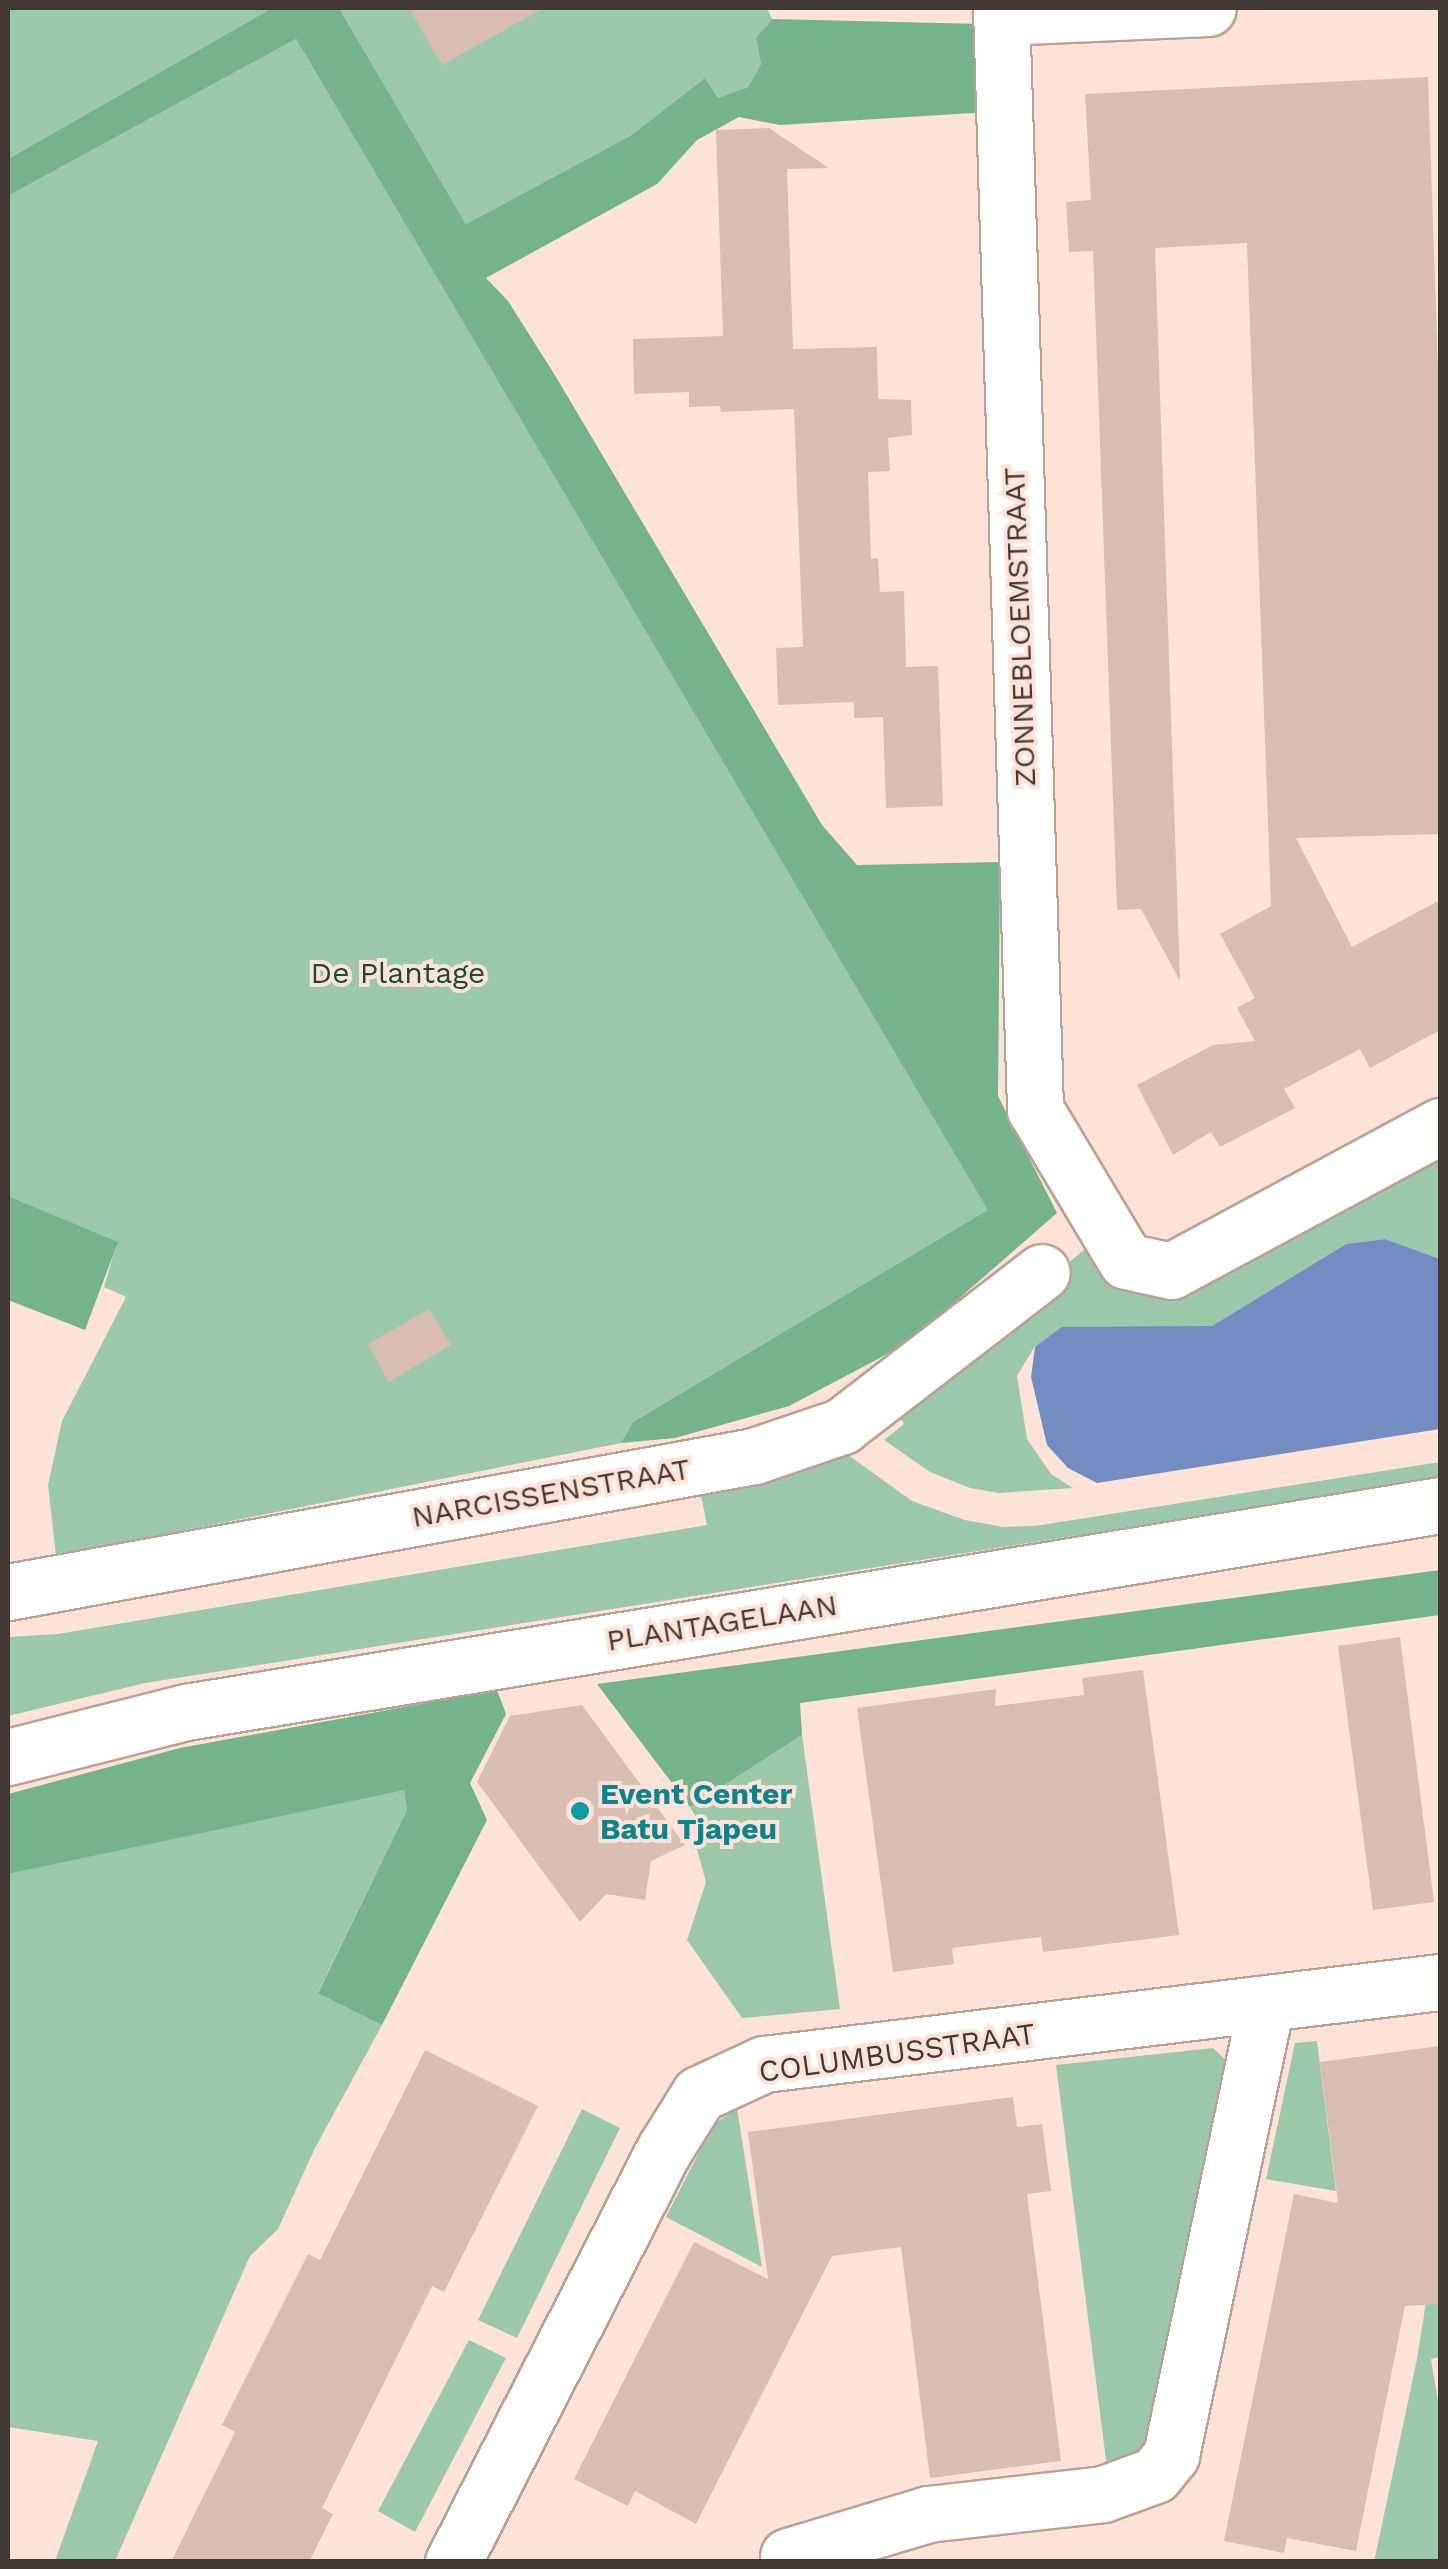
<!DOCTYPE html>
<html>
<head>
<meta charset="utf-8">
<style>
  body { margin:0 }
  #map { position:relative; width:1448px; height:2569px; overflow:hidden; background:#fde2d7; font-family:"Work Sans",sans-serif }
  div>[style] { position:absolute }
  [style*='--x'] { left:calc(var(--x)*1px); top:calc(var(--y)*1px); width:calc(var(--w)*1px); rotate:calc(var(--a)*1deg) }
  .green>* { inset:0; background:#9bc8aa }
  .forest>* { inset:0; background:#75b38c }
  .water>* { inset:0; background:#738dc3 }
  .building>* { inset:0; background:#d7bdb2 }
  .roads { filter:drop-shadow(2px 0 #baa196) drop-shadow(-2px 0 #baa196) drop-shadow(0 2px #baa196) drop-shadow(0 -2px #baa196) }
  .minor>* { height:55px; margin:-27.5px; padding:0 27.5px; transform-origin:27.5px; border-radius:27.5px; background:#fff }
  .major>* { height:55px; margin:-27.5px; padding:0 27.5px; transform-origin:27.5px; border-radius:27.5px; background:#fff }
  .dots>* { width:28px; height:28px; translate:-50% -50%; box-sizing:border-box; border:5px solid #fde2d7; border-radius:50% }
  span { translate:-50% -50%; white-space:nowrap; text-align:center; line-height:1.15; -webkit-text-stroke:8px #fde2d7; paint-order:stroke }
  .street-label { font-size:30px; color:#423833 }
  .park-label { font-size:30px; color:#1a4a2f }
  .culture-label { font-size:30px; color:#0d838f; font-weight:700 }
  .left { translate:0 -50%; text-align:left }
  .frame { position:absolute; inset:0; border:10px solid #423833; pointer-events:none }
</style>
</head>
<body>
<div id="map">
  <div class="green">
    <i style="clip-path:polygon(8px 8px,272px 8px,8px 159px)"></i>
    <i style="clip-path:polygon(339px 8px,767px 8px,772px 19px,756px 38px,761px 64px,748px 87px,718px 98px,705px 78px,630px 136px,466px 224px)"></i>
    <i style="clip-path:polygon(296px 39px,989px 1210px,633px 1422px,621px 1443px,56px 1556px,48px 1485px,62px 1421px,126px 1297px,104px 1287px,117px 1242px,8px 1196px,8px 196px)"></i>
    <i style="clip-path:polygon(1440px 1152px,1440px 1259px,1385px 1239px,1346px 1244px,1212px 1326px,1035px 1346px,1017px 1376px,1027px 1439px,1051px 1474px,1073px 1488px,999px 1493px,970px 1488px,930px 1472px,884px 1440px,904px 1424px,895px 1410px,1092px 1243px,1116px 1277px)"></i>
    <i style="clip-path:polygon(840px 1449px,912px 1501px,965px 1520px,1003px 1527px,1035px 1526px,1440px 1462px,1440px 1478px,145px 1683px,8px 1716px,8px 1637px,58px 1634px,707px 1525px,700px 1491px)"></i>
    <i style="clip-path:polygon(802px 1735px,840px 2009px,742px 2018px,687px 1940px,706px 1882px,696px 1846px,708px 1838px,690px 1807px)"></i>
    <i style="clip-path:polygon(404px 1789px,407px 1810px,318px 1992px,382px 2025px,315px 2148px,278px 2229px,250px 2256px,115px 2561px,55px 2561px,98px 2441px,8px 2427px,8px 1874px)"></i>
    <i style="clip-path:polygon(1317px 2041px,1336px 2191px,1266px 2179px,1295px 2043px)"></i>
    <i style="clip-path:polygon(1213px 2048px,1230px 2064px,1145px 2445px,1130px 2460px,1107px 2468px,1056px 2065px)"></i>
    <i style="clip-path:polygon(737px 2108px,762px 2267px,666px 2217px,713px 2125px)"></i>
    <i style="clip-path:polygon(582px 2109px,620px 2128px,517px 2338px,478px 2320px)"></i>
    <i style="clip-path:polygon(1440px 2214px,1440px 2357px,1431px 2359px,1440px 2414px,1440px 2561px,1374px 2562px,1417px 2359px)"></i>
    <i style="clip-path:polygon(469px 2340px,506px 2358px,415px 2532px,378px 2511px)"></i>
  </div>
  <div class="forest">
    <i style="clip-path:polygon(272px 8px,339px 8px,466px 224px,630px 136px,705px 78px,718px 98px,748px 87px,761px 64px,756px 38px,772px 19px,983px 24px,988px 112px,780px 125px,739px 117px,697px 140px,657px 184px,486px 278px,508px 301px,556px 377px,822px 825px,857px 865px,1000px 862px,998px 1096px,1057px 1213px,908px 1343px,789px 1406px,675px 1438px,621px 1443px,633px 1422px,988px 1210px,296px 39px,8px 196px,8px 159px)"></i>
    <i style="clip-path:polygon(8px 1196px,118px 1242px,85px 1330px,8px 1300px)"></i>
    <i style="clip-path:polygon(1440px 1570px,1440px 1615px,800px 1703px,802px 1735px,690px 1807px,597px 1684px)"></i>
    <i style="clip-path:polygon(497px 1690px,506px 1714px,470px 1783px,487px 1820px,382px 2025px,318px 1993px,407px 1810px,404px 1790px,8px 1874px,8px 1794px,180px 1748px)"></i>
  </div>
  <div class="water">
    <i style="clip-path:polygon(1385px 1239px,1440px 1259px,1440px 1429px,1097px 1483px,1068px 1468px,1047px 1445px,1031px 1377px,1035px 1347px,1062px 1327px,1212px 1326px,1346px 1244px)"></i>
  </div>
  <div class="building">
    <i style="clip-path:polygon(409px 8px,544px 8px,442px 65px)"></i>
    <i style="clip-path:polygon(1428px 77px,1440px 429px,1440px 834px,1296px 838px,1352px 947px,1440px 900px,1440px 1030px,1370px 1068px,1360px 1049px,1284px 1089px,1295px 1108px,1220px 1147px,1211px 1132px,1173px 1155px,1137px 1085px,1213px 1045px,1255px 1041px,1237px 1008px,1255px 998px,1220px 934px,1271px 906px,1247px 243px,1155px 248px,1180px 981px,1141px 909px,1117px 910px,1093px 251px,1069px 252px,1066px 202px,1091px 200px,1085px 94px)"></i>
    <i style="clip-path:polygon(769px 128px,829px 168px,787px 169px,793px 349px,877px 347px,878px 399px,911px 400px,912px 435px,888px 438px,890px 471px,868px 472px,871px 559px,878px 558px,880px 592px,904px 591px,906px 667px,938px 666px,943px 806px,886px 808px,883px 717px,854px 718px,854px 702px,778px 705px,776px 648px,803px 647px,794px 409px,721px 412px,720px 406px,689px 407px,689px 392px,634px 394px,633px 339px,723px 336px,716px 130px)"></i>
    <i style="clip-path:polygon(429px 1309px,451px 1345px,389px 1382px,368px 1344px)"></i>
    <i style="clip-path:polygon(1400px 1637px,1434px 1902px,1373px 1910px,1338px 1646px)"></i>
    <i style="clip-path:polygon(1143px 1670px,1179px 1935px,1043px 1952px,1041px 1937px,952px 1948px,954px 1964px,893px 1972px,857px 1708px,996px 1689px,995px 1706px,1084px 1695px,1082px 1678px)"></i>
    <i style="clip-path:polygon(582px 1705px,685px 1845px,651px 1861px,645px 1900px,606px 1894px,580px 1922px,477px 1782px,510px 1716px)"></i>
    <i style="clip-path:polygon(1440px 2046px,1440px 2304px,1405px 2306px,1356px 2551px,1287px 2538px,1284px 2553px,1224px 2541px,1294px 2194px,1338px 2203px,1320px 2062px)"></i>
    <i style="clip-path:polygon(425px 2050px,538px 2106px,444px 2292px,432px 2286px,322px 2508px,333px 2514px,309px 2562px,171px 2562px,235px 2432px,222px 2425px,308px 2254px,320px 2260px)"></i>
    <i style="clip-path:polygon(1013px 2097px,1017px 2127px,1042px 2124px,1051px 2191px,1027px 2194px,1061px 2461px,930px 2478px,901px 2247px,832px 2256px,696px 2524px,635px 2491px,628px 2506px,574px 2479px,694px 2242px,768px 2279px,748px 2132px)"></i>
  </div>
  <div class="roads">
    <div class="minor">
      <i style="--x:1001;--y:8;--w:1102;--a:88.23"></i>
      <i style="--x:1035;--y:1109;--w:177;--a:59.1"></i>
      <i style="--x:1126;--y:1261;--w:46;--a:12.5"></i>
      <i style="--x:1171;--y:1271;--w:306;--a:-28.3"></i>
      <i style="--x:1001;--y:17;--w:207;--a:-2.5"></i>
      <i style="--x:8;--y:1592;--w:758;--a:-10.33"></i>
      <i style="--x:754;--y:1456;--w:93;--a:-18.8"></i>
      <i style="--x:842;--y:1426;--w:252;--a:-37.6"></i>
      <i style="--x:788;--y:2556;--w:146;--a:-16.7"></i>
      <i style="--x:928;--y:2514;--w:176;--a:-6.5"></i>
      <i style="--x:1103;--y:2494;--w:55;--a:-20.1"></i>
      <i style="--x:1155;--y:2475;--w:26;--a:-51"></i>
      <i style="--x:1171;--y:2455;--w:460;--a:-78.1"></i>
      <i style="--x:453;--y:2562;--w:463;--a:-62.9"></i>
      <i style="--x:664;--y:2150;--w:66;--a:-58"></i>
      <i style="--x:699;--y:2094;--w:72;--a:-24.8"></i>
      <i style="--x:764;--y:2064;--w:681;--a:-6.92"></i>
    </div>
    <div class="major">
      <i style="--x:8;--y:1757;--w:184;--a:-14.2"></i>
      <i style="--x:186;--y:1712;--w:1271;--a:-9.37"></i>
    </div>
  </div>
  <div class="dots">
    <i style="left:580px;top:1811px;background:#0f9aa8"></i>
  </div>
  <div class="street-label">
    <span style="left:1020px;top:627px;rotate:-92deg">ZONNEBLOEMSTRAAT</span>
    <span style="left:551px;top:1493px;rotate:-10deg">NARCISSENSTRAAT</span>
    <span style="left:722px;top:1623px;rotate:-9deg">PLANTAGELAAN</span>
    <span style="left:897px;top:2053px;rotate:-8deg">COLUMBUSSTRAAT</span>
  </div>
  <div class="park-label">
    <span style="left:398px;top:973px">De Plantage</span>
  </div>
  <div class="culture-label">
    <span class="left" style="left:600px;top:1811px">Event Center<br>Batu Tjapeu</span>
  </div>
  <div class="frame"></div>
</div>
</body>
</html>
